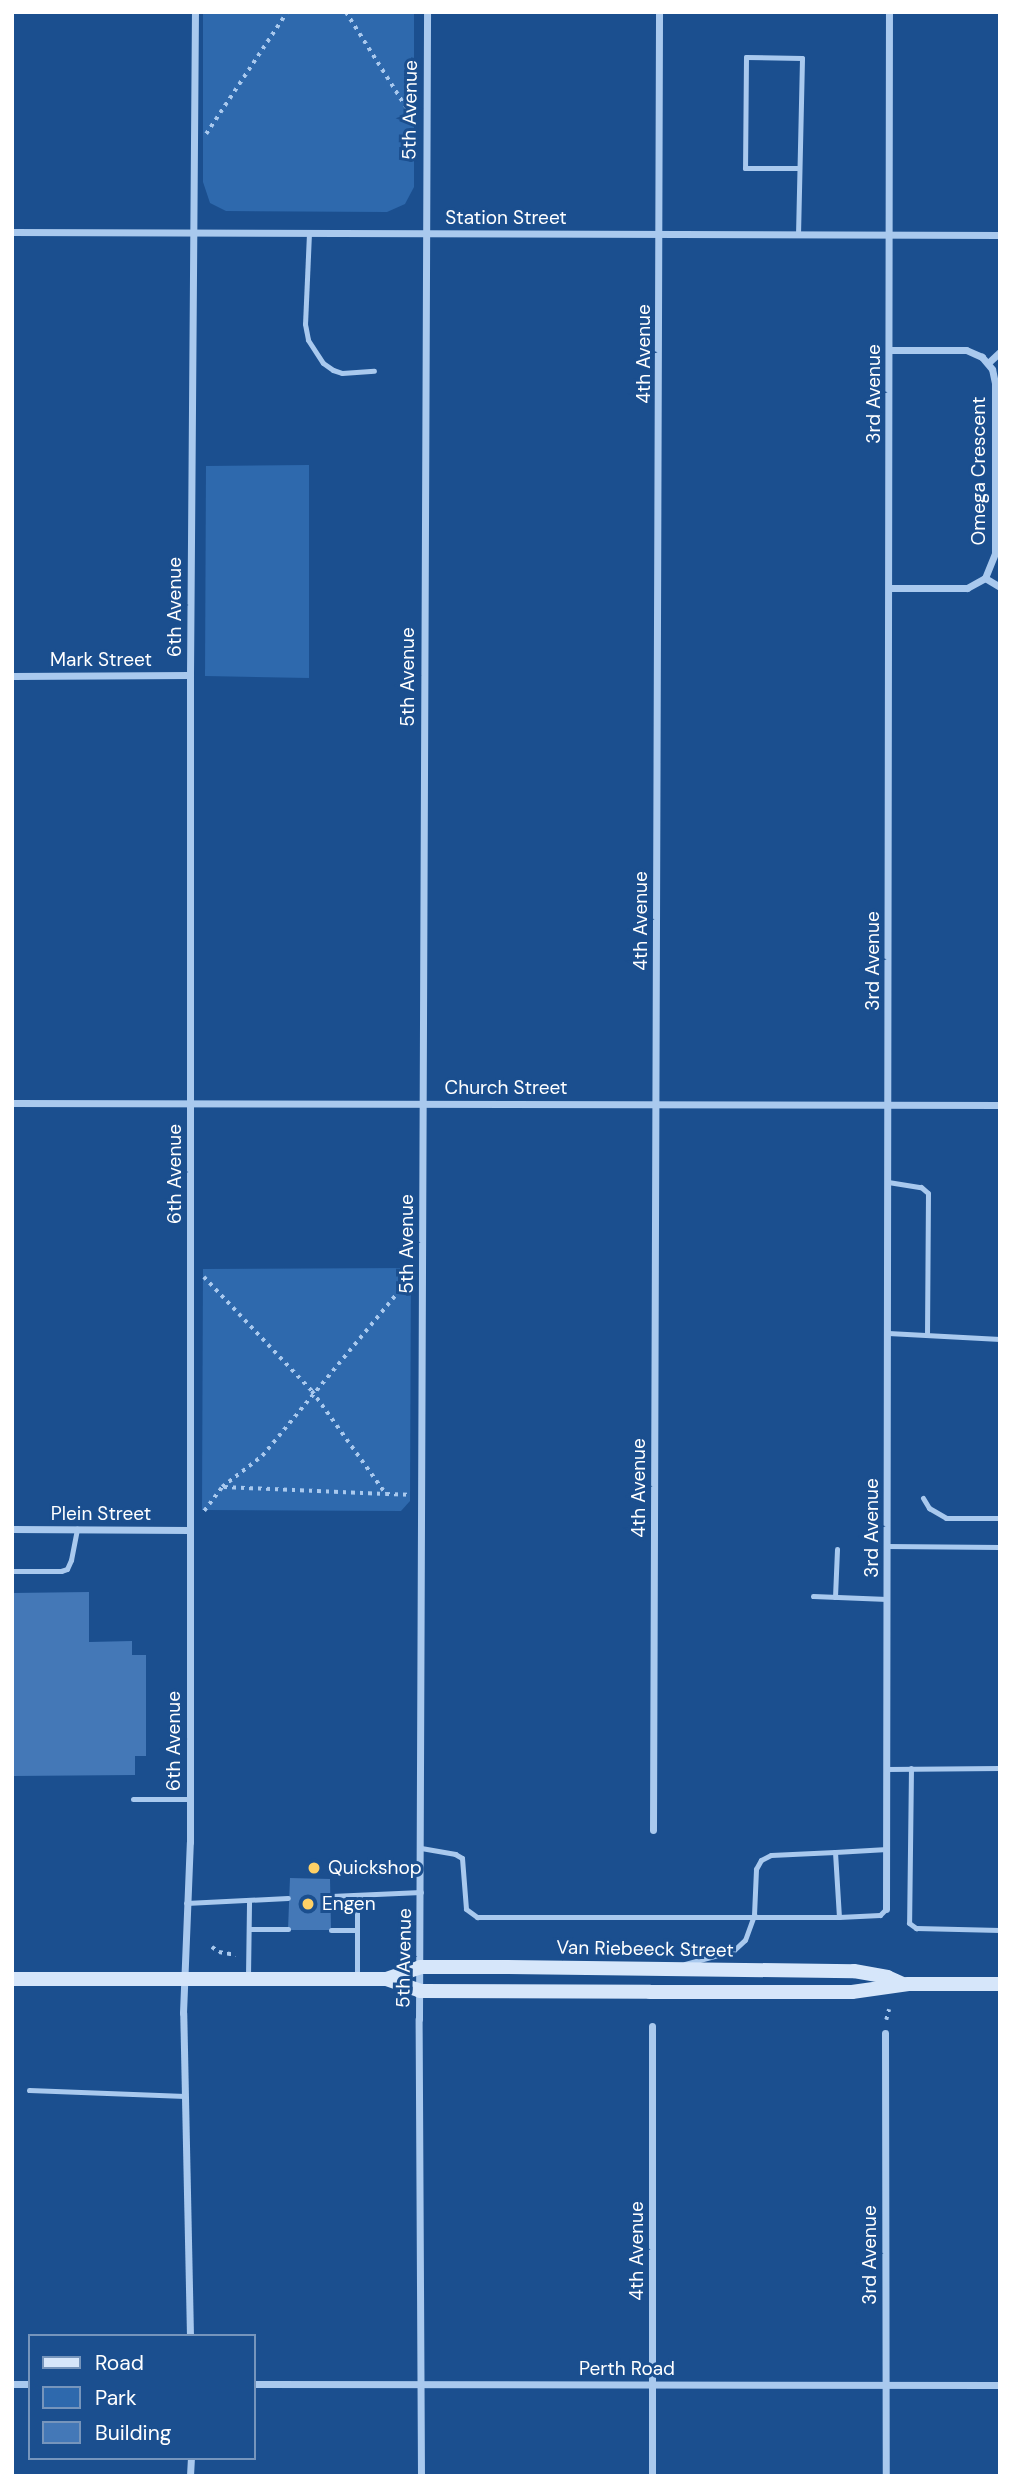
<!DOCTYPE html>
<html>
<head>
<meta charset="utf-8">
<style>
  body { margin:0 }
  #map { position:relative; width:1012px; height:2488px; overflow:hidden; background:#1b4f8f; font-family:"DM Sans",sans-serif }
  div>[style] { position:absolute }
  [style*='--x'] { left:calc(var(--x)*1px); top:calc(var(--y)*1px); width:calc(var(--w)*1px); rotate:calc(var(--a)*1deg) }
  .green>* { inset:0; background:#2e69ad }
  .building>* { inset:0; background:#4478b7 }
  .path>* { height:3.5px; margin-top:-1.75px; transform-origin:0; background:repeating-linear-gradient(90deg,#a9c9ee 0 3.5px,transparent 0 8.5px) }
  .service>* { height:5px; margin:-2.5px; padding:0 2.5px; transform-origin:2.5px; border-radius:2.5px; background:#a9c9ee }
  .minor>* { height:7px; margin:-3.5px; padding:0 3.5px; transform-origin:3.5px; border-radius:3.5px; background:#a9c9ee }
  .secondary>* { height:14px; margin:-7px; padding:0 7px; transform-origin:7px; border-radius:7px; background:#d6e6fa }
  .dots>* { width:19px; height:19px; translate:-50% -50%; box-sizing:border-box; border:4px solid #1b4f8f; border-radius:50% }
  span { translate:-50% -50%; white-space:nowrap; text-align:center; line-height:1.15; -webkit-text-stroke:6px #1b4f8f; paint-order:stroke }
  .street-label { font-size:19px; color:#fff }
  .poi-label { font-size:19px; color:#fff }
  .left { translate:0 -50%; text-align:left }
  .frame { position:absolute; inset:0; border:14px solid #fff; pointer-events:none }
  .legend { position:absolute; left:28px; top:2334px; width:228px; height:126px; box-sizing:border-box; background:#1b4f8f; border:2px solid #7695bc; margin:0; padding:9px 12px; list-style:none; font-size:21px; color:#fff }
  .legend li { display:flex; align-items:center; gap:14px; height:35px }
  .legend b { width:35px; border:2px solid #7695bc }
</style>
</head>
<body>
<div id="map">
  <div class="green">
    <i style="clip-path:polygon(203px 12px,414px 12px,414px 187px,405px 204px,387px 212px,226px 211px,210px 203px,203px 182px)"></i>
    <i style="clip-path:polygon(309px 465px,309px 678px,205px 676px,206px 466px)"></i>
    <i style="clip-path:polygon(411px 1268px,410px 1501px,401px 1511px,202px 1510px,203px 1269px)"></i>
  </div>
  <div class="building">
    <i style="clip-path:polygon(89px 1592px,89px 1642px,132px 1641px,132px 1655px,146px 1655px,146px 1756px,135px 1756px,135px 1775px,12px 1776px,12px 1593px)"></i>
    <i style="clip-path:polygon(290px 1878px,330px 1879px,331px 1930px,288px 1930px)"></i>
  </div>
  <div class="path">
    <i style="--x:346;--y:12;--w:125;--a:57.7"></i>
    <i style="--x:206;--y:134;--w:146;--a:-56.4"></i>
    <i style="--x:204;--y:1277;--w:157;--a:46.5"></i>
    <i style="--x:312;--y:1391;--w:127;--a:54.3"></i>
    <i style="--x:386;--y:1494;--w:24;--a:2"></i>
    <i style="--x:224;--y:1487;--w:162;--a:2.5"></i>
    <i style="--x:204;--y:1511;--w:30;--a:-53"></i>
    <i style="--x:222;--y:1487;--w:51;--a:-37.8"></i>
    <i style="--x:262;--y:1456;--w:230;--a:-50.3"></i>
    <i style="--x:212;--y:1947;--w:9;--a:36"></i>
    <i style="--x:219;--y:1952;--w:17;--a:10"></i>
    <i style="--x:886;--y:2020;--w:11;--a:-75"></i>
  </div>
  <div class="service">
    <i style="--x:309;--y:233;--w:91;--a:92.5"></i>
    <i style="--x:305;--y:324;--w:16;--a:79"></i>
    <i style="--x:308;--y:340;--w:27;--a:57"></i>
    <i style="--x:323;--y:363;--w:12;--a:35"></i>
    <i style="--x:333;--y:370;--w:9;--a:18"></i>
    <i style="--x:342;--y:373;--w:32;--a:-4"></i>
    <i style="--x:798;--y:235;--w:177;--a:-88.7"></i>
    <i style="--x:802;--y:58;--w:56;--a:-179"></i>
    <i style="--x:746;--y:57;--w:111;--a:90.5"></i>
    <i style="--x:745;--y:168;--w:54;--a:0"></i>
    <i style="--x:888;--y:1182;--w:33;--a:9"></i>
    <i style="--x:921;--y:1187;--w:9;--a:41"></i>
    <i style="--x:928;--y:1193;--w:142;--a:90.4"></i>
    <i style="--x:888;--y:1333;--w:112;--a:3.1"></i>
    <i style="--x:923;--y:1498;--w:12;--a:59"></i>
    <i style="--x:929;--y:1508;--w:20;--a:30"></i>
    <i style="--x:946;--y:1518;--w:54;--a:0"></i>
    <i style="--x:887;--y:1546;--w:113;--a:0.5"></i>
    <i style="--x:12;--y:1571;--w:49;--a:0"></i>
    <i style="--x:61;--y:1571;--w:6;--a:-18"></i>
    <i style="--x:67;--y:1569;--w:10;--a:-66"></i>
    <i style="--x:71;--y:1560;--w:32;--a:-79"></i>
    <i style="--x:813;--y:1596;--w:74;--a:2.3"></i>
    <i style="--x:835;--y:1597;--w:48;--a:-87.6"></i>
    <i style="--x:911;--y:1768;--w:155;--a:90.7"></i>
    <i style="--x:909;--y:1923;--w:9;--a:36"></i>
    <i style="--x:916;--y:1928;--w:84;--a:1.4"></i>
    <i style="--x:887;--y:1769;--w:113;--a:-0.5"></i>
    <i style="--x:133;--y:1799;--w:57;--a:0"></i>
    <i style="--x:421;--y:1848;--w:35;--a:10"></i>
    <i style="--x:455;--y:1854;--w:8;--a:30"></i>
    <i style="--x:462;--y:1858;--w:51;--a:85.5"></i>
    <i style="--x:466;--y:1909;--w:14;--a:36"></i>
    <i style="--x:477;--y:1917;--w:362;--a:0"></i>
    <i style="--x:839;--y:1917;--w:41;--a:-2.8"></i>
    <i style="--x:880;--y:1915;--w:8;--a:-45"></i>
    <i style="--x:835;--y:1852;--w:52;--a:-3.3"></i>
    <i style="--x:331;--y:1896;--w:90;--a:-2.5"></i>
    <i style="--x:186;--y:1903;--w:102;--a:-2.8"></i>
    <i style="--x:249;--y:1929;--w:39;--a:0"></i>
    <i style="--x:331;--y:1930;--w:26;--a:0"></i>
    <i style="--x:685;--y:1964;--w:50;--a:-15.2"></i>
    <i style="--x:733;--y:1951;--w:16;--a:-43"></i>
    <i style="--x:745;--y:1940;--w:27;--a:-70"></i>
    <i style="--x:754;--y:1915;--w:46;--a:-87.5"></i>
    <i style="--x:756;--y:1869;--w:10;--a:-61"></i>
    <i style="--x:761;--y:1860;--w:11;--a:-27"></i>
    <i style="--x:771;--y:1855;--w:64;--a:-2.7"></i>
    <i style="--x:835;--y:1852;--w:65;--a:86.5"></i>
    <i style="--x:248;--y:1976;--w:76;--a:-89.2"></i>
    <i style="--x:357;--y:1979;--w:84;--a:-90"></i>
    <i style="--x:29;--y:2090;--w:156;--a:2.2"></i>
  </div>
  <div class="minor">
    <i style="--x:12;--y:232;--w:988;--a:0.17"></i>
    <i style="--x:988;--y:363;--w:16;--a:-43"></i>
    <i style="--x:985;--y:578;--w:17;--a:31"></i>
    <i style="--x:889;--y:588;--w:78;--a:0"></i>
    <i style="--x:967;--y:588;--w:21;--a:-29"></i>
    <i style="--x:985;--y:578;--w:27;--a:-68"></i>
    <i style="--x:995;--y:553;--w:170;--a:-90"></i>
    <i style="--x:995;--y:383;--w:14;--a:-102"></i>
    <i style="--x:992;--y:369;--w:16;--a:-130"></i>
    <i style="--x:982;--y:357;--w:17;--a:-156"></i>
    <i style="--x:966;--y:350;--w:76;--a:180"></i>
    <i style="--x:12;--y:676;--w:178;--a:-0.3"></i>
    <i style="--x:12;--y:1103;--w:988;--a:0.12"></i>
    <i style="--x:12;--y:1529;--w:178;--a:0.3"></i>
    <i style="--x:653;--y:1830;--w:1818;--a:-89.81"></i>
    <i style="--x:886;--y:1909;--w:1897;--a:-89.91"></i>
    <i style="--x:885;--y:2033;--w:443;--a:89.9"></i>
    <i style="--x:190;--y:2336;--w:323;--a:-91.2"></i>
    <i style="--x:183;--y:2013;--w:171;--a:-87.7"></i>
    <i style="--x:190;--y:1842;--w:1167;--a:-90"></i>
    <i style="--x:190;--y:675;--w:663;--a:-89.57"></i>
    <i style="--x:12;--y:2384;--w:18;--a:0"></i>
    <i style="--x:254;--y:2384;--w:746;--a:0.08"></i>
    <i style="--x:190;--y:2476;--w:18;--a:-87"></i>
    <i style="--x:421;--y:2476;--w:457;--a:-90.3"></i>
    <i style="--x:419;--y:2019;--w:2007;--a:-89.77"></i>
    <i style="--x:652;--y:2476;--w:450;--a:-90"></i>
  </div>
  <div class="secondary">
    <i style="--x:12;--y:1979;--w:374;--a:0"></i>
    <i style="--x:386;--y:1979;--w:36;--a:19"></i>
    <i style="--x:420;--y:1991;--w:230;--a:0.2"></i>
    <i style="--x:650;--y:1992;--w:202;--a:0"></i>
    <i style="--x:852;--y:1992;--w:57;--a:-8.1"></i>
    <i style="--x:908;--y:1984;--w:92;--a:0"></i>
    <i style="--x:386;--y:1979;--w:36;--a:-19"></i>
    <i style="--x:420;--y:1967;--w:87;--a:0"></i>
    <i style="--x:507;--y:1967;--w:347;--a:0.7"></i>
    <i style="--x:854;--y:1971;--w:34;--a:10"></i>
    <i style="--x:887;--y:1977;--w:17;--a:24"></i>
  </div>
  <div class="dots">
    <i style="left:314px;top:1868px;background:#ffd166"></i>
    <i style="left:308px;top:1904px;background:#ffd166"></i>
  </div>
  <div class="street-label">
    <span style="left:410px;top:110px;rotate:-89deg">5th Avenue</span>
    <span style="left:506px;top:218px">Station Street</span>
    <span style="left:644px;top:354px;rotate:-90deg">4th Avenue</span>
    <span style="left:874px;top:394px;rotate:-90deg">3rd Avenue</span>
    <span style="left:979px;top:471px;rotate:-90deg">Omega Crescent</span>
    <span style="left:175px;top:607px;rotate:-90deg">6th Avenue</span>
    <span style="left:101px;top:660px">Mark Street</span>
    <span style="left:408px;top:677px;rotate:-90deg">5th Avenue</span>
    <span style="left:641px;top:921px;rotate:-90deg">4th Avenue</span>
    <span style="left:873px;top:961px;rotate:-90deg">3rd Avenue</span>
    <span style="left:506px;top:1088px">Church Street</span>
    <span style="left:175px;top:1174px;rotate:-90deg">6th Avenue</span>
    <span style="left:407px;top:1244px;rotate:-90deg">5th Avenue</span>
    <span style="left:639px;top:1488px;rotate:-90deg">4th Avenue</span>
    <span style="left:101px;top:1514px">Plein Street</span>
    <span style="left:872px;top:1528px;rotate:-90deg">3rd Avenue</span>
    <span style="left:174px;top:1741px;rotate:-90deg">6th Avenue</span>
    <span style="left:645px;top:1949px;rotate:1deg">Van Riebeeck Street</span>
    <span style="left:404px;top:1958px;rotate:-89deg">5th Avenue</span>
    <span style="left:637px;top:2251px;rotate:-90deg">4th Avenue</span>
    <span style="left:870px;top:2255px;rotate:-90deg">3rd Avenue</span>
    <span style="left:627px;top:2369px">Perth Road</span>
  </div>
  <div class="poi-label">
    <span class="left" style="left:328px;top:1868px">Quickshop</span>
    <span class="left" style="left:322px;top:1904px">Engen</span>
  </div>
  <div class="frame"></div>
  <ul class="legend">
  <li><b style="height:9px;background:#d6e6fa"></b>Road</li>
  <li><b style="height:19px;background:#2e69ad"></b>Park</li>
  <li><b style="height:19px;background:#4478b7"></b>Building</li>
  </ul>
</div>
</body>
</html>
